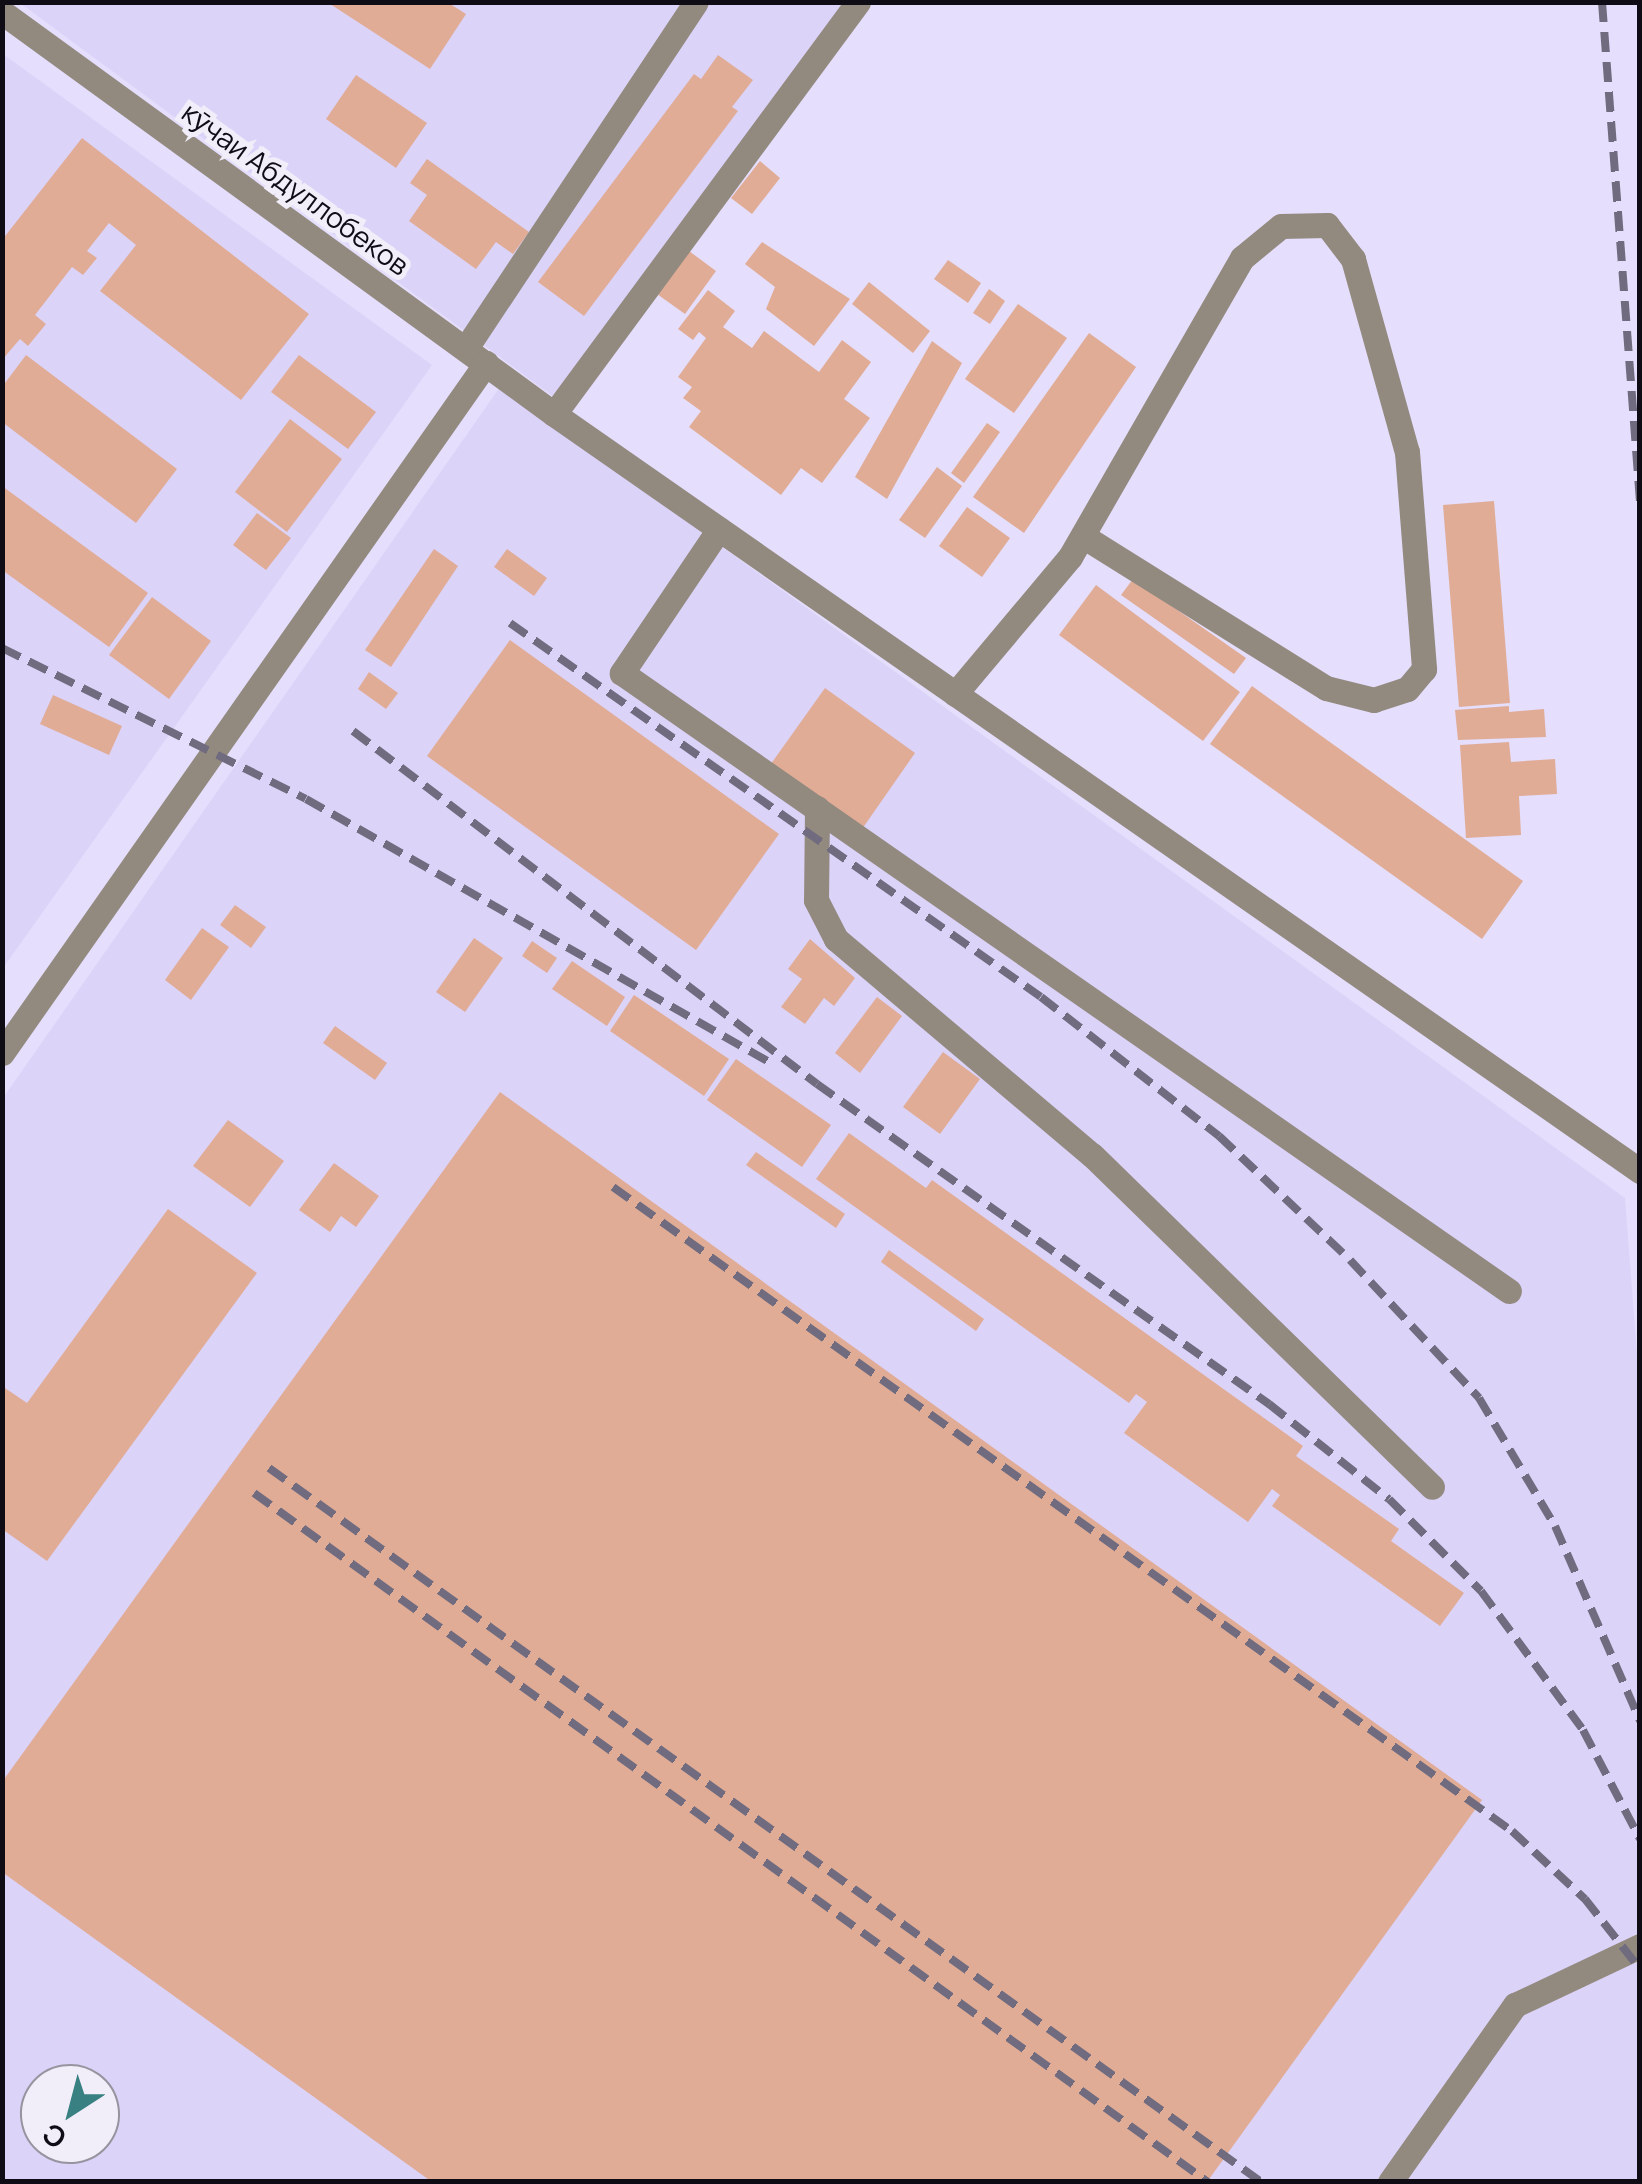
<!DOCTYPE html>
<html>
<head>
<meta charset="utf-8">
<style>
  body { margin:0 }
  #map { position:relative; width:1642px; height:2184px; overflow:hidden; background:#e5defc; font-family:Manrope,sans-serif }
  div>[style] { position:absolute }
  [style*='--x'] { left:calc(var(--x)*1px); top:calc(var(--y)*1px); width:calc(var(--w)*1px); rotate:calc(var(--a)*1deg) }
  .built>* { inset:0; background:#dcd3f9 }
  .building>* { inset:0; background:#e0ac96 }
  .minor>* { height:25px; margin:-12.5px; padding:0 12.5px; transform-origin:12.5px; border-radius:12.5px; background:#928a7f }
  .rail>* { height:8px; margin-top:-4px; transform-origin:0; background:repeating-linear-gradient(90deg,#706b7e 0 20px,transparent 0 30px) }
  span { translate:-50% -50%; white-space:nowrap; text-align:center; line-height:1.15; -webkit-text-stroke:10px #f1eefa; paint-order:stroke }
  .street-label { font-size:28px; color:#0f0c16 }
  .frame { position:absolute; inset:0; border:5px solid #0f0c16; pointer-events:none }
  .north { position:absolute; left:20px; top:2064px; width:100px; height:100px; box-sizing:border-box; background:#f1eefa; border:2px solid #97949f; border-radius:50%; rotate:216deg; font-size:28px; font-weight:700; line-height:40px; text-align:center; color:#0f0c16 }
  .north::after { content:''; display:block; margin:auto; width:35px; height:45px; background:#388082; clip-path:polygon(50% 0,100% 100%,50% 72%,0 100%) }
</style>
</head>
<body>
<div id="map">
  <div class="built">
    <i style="clip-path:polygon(20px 3px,852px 3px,558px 400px)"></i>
    <i style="clip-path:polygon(3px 54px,432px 365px,3px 968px)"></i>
    <i style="clip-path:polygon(evenodd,500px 387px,1625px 1198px,1640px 1395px,1639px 2181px,3px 2182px,3px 1098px,500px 387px,40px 2084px,100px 2084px,100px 2144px,40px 2144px,40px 2084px)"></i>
  </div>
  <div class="building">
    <i style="clip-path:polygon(327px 2px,447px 2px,466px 14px,430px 69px)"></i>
    <i style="clip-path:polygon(718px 55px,753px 80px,732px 107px,738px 111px,584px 316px,538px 282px,694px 74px,701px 79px)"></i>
    <i style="clip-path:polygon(356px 75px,427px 123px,396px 168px,326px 119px)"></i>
    <i style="clip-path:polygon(82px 138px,309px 314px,241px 400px,100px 291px,136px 245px,109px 223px,87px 251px,97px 258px,83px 275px,72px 267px,35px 315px,46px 324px,28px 346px,20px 339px,2px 360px,2px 240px)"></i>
    <i style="clip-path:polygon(427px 159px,529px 232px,513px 254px,496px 242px,476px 269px,409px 221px,427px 195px,410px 183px)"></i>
    <i style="clip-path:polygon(760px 161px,780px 178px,752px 214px,731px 198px)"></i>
    <i style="clip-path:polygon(762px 242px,850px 299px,814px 346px,766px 309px,775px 287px,745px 264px)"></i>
    <i style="clip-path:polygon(689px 251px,716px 271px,685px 314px,657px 294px)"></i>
    <i style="clip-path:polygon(948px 260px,981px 283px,968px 303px,934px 279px)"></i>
    <i style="clip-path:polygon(869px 282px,930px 331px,913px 353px,852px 304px)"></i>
    <i style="clip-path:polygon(989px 289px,1005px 301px,990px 324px,973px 313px)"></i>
    <i style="clip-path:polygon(708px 290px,735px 311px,723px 327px,752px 348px,764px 331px,819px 372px,842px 340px,871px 362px,844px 399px,870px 418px,822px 483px,801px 468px,781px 495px,689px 427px,701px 411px,683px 398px,692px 387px,678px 377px,706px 338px,699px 332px,693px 340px,678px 329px)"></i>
    <i style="clip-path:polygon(1018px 304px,1067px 338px,1014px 413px,965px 379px)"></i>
    <i style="clip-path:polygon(1089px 333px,1136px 367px,1024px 533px,973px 497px)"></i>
    <i style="clip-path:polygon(932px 341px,962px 363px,887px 499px,855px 477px)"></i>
    <i style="clip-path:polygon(26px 355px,177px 469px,136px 523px,2px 422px,2px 387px)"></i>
    <i style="clip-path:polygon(299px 355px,376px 412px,348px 449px,271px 392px)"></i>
    <i style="clip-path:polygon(290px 419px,342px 459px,287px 532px,235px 492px)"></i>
    <i style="clip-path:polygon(987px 423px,1000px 432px,964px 483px,951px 473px)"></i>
    <i style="clip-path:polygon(937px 467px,962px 486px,925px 538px,899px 520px)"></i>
    <i style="clip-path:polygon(2px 486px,148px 593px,109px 647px,2px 570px)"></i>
    <i style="clip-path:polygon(1494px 501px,1510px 703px,1459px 707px,1443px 505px)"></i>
    <i style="clip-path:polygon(967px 507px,1010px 538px,982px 577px,939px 546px)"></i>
    <i style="clip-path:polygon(257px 513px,291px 538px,266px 570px,233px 545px)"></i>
    <i style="clip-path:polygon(434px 549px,458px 566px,391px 667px,365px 650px)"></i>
    <i style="clip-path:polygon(507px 549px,547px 578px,534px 596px,494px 567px)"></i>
    <i style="clip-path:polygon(1133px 579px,1246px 658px,1234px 674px,1121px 595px)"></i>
    <i style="clip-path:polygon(1096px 585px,1240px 692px,1203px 741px,1059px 635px)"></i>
    <i style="clip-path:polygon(152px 597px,211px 641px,169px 699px,109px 655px)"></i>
    <i style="clip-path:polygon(510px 640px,779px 834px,696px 950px,427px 756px)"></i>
    <i style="clip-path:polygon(369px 672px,398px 693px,386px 709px,358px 689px)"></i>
    <i style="clip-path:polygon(1252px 686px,1523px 881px,1482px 939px,1210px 744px)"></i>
    <i style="clip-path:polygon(825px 688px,915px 753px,860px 832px,768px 768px)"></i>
    <i style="clip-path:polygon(53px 695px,122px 726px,109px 755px,40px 724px)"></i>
    <i style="clip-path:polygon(1509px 706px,1509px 712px,1544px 709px,1546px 737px,1458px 740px,1455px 710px)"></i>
    <i style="clip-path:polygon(1509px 742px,1511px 762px,1555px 759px,1557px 794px,1519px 796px,1521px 835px,1466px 838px,1460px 745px)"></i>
    <i style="clip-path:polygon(235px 905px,266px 927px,251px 948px,220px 925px)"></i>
    <i style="clip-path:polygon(202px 928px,229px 947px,191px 1000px,165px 980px)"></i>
    <i style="clip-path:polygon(474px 938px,503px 958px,465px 1012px,436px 992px)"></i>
    <i style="clip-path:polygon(810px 939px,855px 978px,834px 1006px,824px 998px,805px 1024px,781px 1007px,802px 979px,788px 969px)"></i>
    <i style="clip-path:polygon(532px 941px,557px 958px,547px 973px,522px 956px)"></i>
    <i style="clip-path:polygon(572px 961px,625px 997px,607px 1026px,552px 989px)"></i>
    <i style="clip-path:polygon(634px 995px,729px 1059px,704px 1096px,610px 1031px)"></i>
    <i style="clip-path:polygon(877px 997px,902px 1016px,860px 1073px,835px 1053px)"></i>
    <i style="clip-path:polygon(335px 1026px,387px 1063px,375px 1080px,323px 1043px)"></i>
    <i style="clip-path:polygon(943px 1052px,980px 1079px,940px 1134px,903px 1107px)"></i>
    <i style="clip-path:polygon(736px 1059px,831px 1125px,802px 1167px,707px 1100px)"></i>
    <i style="clip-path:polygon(500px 1092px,1482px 1800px,1207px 2182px,432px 2182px,2px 1872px,2px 1782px)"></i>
    <i style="clip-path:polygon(228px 1120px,284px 1161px,250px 1207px,193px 1166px)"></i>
    <i style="clip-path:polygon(849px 1133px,926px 1188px,932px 1180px,1303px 1446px,1296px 1456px,1399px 1529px,1391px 1541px,1464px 1593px,1440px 1626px,1272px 1506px,1280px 1495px,1272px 1489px,1248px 1522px,1124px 1433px,1147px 1402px,1136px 1394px,1129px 1403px,816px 1179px)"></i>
    <i style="clip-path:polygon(756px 1152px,845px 1214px,836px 1228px,746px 1165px)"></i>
    <i style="clip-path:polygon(334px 1163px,379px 1196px,356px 1227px,341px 1216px,330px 1232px,299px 1210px)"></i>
    <i style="clip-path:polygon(168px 1209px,257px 1273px,47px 1561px,2px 1529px,2px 1386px,27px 1403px)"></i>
    <i style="clip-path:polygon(889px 1250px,984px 1319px,976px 1331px,881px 1262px)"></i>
  </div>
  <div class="minor">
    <i style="--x:2;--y:12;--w:683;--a:36.06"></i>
    <i style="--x:554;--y:414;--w:1324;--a:34.88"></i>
    <i style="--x:466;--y:348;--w:415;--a:-56.4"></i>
    <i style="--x:554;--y:414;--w:512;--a:-53.58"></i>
    <i style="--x:719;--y:529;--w:174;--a:124"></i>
    <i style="--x:622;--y:673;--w:1081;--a:34.87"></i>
    <i style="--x:955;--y:694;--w:179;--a:-50"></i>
    <i style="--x:1070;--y:557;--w:345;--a:-60.1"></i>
    <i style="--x:1242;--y:258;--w:50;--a:-39.4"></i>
    <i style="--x:1281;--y:226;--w:46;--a:-1.2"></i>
    <i style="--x:1327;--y:225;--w:43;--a:52.6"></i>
    <i style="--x:1353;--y:259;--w:200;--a:74.4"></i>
    <i style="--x:1407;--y:452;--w:218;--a:85.5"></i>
    <i style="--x:1424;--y:669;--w:26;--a:130"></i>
    <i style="--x:1407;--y:689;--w:35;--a:162"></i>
    <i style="--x:1374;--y:700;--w:49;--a:-166"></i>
    <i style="--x:1326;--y:688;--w:287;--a:-148"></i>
    <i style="--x:817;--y:808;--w:92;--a:90.6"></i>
    <i style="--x:816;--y:900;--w:44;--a:62.9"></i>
    <i style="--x:836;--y:939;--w:335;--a:40.2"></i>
    <i style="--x:1092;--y:1155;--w:475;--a:44.3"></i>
    <i style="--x:2;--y:1053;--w:843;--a:-54.95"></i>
    <i style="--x:1390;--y:2182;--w:217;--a:-54.8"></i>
    <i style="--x:1515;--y:2005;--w:138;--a:-25.3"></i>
  </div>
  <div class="rail">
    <i style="--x:1602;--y:2;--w:501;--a:85.65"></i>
    <i style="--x:510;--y:623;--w:649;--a:35.16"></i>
    <i style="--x:1041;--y:997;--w:226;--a:38"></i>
    <i style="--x:1219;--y:1136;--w:180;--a:43.4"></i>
    <i style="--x:1350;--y:1260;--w:189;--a:46.9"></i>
    <i style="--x:1479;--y:1398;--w:149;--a:59.3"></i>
    <i style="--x:1555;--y:1526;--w:213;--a:66.4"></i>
    <i style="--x:2;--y:648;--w:339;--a:26.4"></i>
    <i style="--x:306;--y:799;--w:535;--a:29.59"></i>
    <i style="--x:353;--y:731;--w:583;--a:37.26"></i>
    <i style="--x:817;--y:1084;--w:554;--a:35.3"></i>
    <i style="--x:1269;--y:1404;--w:153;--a:38.4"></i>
    <i style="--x:1389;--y:1499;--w:130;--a:45"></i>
    <i style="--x:1481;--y:1591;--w:172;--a:53.7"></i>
    <i style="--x:1583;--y:1730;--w:123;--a:62.4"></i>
    <i style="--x:613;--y:1187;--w:1106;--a:35.62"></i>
    <i style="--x:1512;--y:1831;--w:100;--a:43"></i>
    <i style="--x:1585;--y:1899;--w:89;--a:51.8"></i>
    <i style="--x:269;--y:1468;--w:1222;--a:35.74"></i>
    <i style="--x:254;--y:1493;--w:1177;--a:35.84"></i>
  </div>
  <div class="street-label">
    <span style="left:296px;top:188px;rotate:36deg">кӯчаи Абдуллобеков</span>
  </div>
  <div class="frame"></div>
  <div class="north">С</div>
</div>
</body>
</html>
